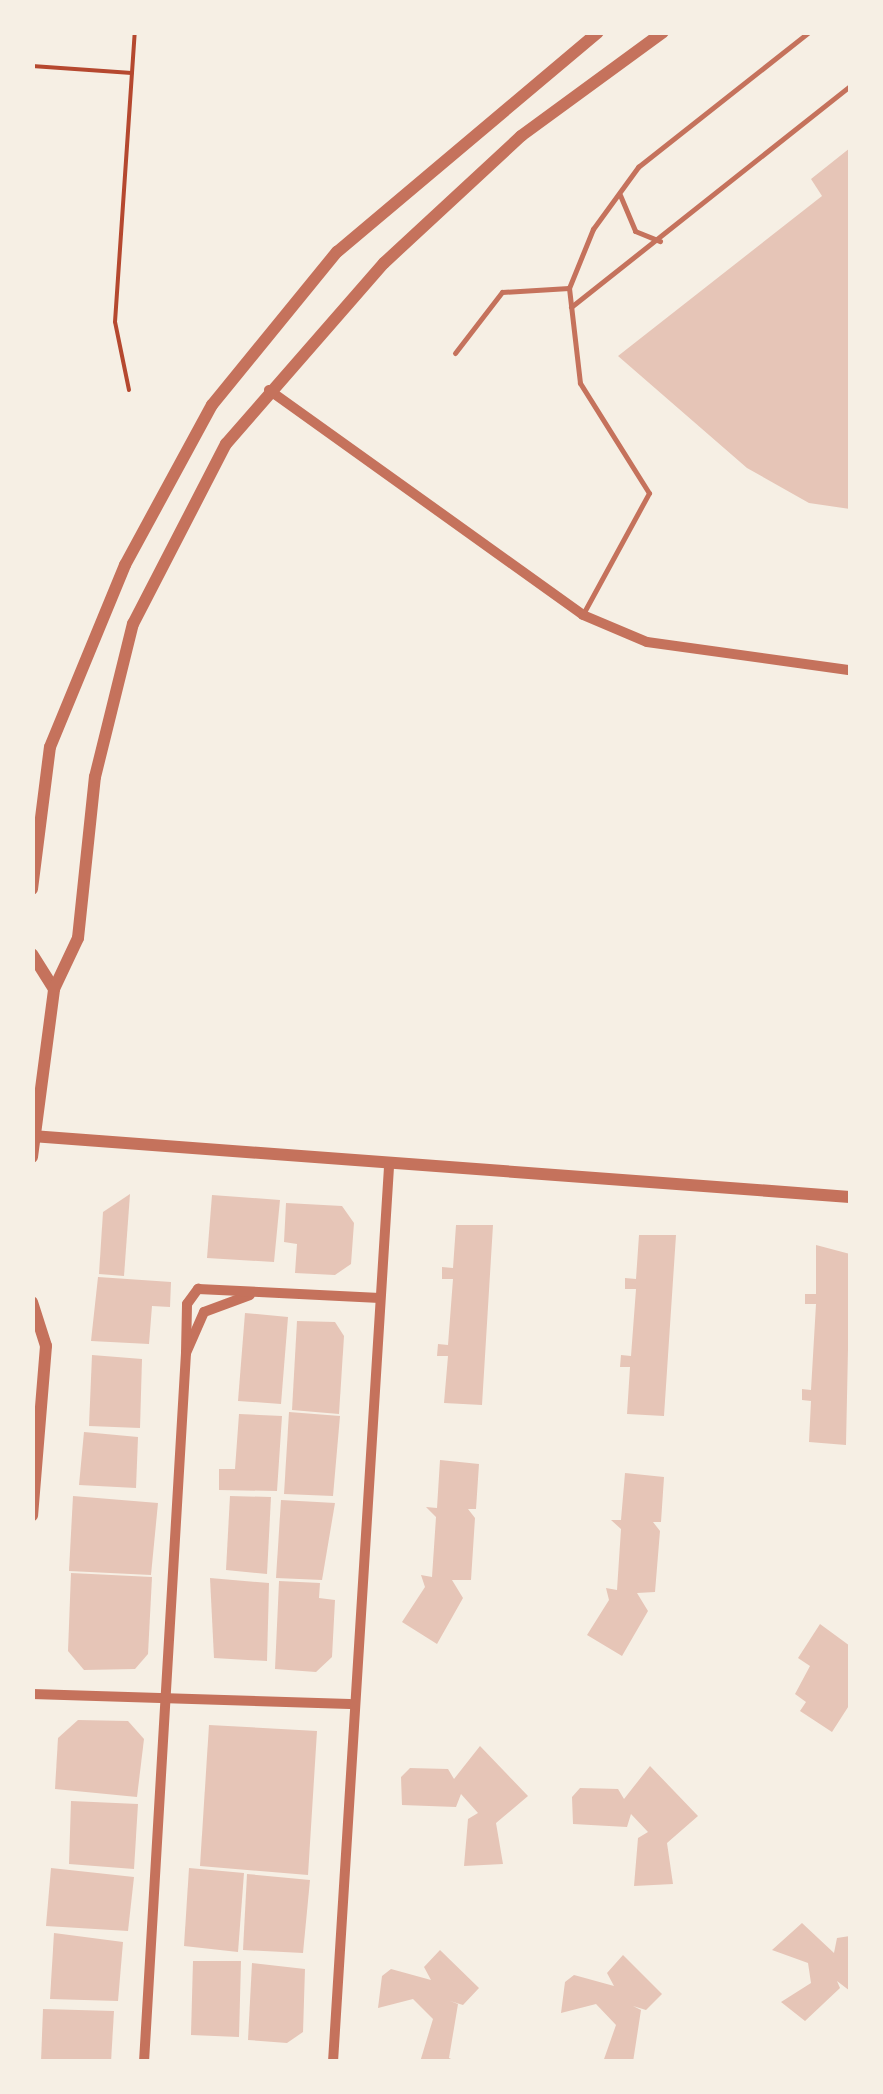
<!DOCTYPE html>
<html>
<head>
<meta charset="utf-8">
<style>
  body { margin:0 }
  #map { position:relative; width:883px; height:2094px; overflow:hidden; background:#f6efe4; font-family:"Archivo Narrow",sans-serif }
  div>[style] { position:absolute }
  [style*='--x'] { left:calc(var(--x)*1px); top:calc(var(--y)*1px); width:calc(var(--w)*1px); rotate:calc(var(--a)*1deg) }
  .building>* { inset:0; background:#e6c5b7 }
  .path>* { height:4px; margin:-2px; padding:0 2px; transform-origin:2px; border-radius:2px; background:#b5482f }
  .service>* { height:5px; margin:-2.5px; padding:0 2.5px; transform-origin:2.5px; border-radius:2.5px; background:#c5725c }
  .minor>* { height:10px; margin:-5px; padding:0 5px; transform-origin:5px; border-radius:5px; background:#c5725c }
  .tertiary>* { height:12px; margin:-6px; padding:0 6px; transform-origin:6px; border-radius:6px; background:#c5725c }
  span { translate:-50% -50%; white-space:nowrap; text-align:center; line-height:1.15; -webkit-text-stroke:8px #f6efe4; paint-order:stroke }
  .frame { position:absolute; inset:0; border:35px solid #f6efe4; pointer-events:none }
</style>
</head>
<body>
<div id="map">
  <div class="building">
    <i style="clip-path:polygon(850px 148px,850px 509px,809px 503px,747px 468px,618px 356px,822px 196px,811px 179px)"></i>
    <i style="clip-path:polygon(130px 1194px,124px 1276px,99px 1274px,103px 1212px)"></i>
    <i style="clip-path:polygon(212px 1195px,280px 1200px,274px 1262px,207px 1258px)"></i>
    <i style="clip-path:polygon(286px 1203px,342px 1206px,354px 1223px,351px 1264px,335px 1275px,295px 1273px,297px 1244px,284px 1242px)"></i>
    <i style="clip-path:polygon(456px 1225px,493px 1225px,482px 1405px,444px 1403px,448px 1356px,437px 1356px,438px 1344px,448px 1345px,453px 1279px,442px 1279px,442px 1267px,453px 1268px)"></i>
    <i style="clip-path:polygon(639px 1235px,676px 1235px,664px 1416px,627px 1414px,630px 1367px,620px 1367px,621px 1355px,631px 1356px,636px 1289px,625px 1289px,625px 1278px,636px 1279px)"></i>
    <i style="clip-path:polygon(816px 1245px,850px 1254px,846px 1445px,809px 1442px,811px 1401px,802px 1400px,802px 1389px,811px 1390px,816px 1304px,805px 1304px,805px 1294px,816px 1294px)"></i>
    <i style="clip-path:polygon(98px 1277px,171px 1282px,170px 1307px,152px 1306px,149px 1344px,91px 1341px)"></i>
    <i style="clip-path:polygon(245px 1313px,288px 1317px,281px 1404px,238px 1401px)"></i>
    <i style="clip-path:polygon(297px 1321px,335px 1322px,344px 1336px,339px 1414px,292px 1410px)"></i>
    <i style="clip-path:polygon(92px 1355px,142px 1359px,140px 1428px,89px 1426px)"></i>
    <i style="clip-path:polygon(289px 1412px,340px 1416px,333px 1496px,284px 1494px)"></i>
    <i style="clip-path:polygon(239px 1414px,282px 1416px,277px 1491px,219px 1490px,219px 1469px,235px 1469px)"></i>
    <i style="clip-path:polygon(84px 1432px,138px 1437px,136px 1488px,79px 1485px)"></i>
    <i style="clip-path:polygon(440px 1460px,479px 1464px,476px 1509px,468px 1509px,475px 1518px,471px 1580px,452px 1580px,463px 1598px,437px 1644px,402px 1622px,425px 1587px,421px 1575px,432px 1577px,436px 1517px,426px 1507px,437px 1508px)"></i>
    <i style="clip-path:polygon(625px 1473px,664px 1477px,661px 1522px,653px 1522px,660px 1531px,655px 1592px,637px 1593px,648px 1611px,622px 1656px,587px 1635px,609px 1600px,606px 1588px,617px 1590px,621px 1529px,611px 1520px,621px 1520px)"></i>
    <i style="clip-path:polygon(73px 1496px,158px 1503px,151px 1575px,69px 1571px)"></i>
    <i style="clip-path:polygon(230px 1496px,271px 1497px,267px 1574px,226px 1570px)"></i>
    <i style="clip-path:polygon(281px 1500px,335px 1503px,322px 1580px,276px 1578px)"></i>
    <i style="clip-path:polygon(71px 1573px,152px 1577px,148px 1654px,135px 1669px,84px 1670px,68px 1651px)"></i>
    <i style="clip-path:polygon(210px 1578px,269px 1583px,267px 1661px,214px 1658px)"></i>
    <i style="clip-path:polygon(279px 1581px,320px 1583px,319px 1598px,335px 1600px,332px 1657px,316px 1672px,275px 1669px)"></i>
    <i style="clip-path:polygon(820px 1624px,850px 1646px,850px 1704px,832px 1732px,800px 1711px,806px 1702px,795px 1694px,810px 1666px,798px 1658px)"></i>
    <i style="clip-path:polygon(78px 1720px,128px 1721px,144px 1739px,137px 1797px,55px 1789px,58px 1738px)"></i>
    <i style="clip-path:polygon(209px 1725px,317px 1731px,308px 1875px,200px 1866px)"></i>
    <i style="clip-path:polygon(480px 1746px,528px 1796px,496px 1823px,503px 1864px,464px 1866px,468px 1819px,478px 1813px,461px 1794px,456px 1807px,402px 1805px,401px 1777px,410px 1768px,448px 1769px,454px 1779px)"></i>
    <i style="clip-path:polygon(650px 1766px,698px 1816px,667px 1843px,673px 1884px,634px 1886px,638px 1838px,648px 1832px,631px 1814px,627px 1827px,573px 1824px,572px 1797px,580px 1788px,618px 1789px,624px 1799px)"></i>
    <i style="clip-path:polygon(71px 1801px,138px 1804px,134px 1869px,69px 1864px)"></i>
    <i style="clip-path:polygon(51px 1868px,134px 1877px,128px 1931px,46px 1926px)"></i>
    <i style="clip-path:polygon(189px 1868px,244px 1873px,238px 1952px,184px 1946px)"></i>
    <i style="clip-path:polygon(247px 1874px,310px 1880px,303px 1953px,243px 1950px)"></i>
    <i style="clip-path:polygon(802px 1923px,834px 1953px,837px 1938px,850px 1936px,850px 1991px,837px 1981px,840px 1988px,805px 2021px,781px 2002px,811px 1983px,808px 1963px,772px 1950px)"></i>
    <i style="clip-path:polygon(54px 1933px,123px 1942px,118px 2001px,50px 1999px)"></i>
    <i style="clip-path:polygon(440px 1950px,479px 1988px,463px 2005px,450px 2001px,458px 2004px,449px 2058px,458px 2062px,420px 2062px,433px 2019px,413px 1999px,378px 2008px,382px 1976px,391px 1969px,431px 1980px,424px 1967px)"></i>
    <i style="clip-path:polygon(623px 1955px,662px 1994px,646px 2010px,633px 2006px,641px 2010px,633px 2062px,603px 2062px,616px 2025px,596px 2004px,561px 2013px,565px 1982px,574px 1975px,614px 1986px,607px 1973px)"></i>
    <i style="clip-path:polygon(193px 1961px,241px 1961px,239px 2037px,191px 2035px)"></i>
    <i style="clip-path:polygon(252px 1963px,305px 1969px,303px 2032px,287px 2043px,248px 2040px)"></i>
    <i style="clip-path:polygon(43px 2009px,114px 2011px,111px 2062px,41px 2062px)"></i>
  </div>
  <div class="path">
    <i style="--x:32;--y:66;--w:100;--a:4"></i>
    <i style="--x:129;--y:390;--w:69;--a:-101.6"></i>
    <i style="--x:115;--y:322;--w:291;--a:-86.1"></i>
  </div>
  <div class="service">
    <i style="--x:620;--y:195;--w:39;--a:67"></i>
    <i style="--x:635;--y:231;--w:27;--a:22"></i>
    <i style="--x:571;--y:307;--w:356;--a:-38.4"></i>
    <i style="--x:455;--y:353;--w:77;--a:-52.4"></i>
    <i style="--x:502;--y:292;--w:67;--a:-3.4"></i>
    <i style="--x:583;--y:614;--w:138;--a:-61.4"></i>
    <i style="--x:649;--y:493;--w:130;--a:-122.1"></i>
    <i style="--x:580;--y:383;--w:96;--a:-96.6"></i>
    <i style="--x:569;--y:288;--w:64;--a:-67.9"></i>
    <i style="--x:593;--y:229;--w:77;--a:-54"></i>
    <i style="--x:638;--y:167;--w:218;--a:-38.3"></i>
  </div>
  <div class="minor">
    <i style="--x:269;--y:390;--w:386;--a:35.6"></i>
    <i style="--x:583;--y:615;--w:69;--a:22.9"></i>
    <i style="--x:647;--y:642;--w:205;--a:7.9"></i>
    <i style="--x:250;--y:1295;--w:49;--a:159.7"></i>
    <i style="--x:204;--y:1312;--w:45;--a:113.7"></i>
    <i style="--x:186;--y:1353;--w:49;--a:-88.8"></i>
    <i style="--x:187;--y:1304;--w:19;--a:-54"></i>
    <i style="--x:198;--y:1289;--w:182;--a:2.8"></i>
    <i style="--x:32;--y:1694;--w:318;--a:1.8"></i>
    <i style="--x:144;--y:2062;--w:710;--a:-86.61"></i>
    <i style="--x:333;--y:2062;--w:898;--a:-86.42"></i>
  </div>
  <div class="tertiary">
    <i style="--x:32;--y:889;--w:143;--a:-82.8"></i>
    <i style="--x:50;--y:747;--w:197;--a:-67.6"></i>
    <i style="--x:125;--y:565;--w:182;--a:-61.5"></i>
    <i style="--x:212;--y:405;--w:198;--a:-50.8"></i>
    <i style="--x:337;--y:252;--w:341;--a:-40.1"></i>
    <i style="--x:32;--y:954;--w:41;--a:57.8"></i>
    <i style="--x:32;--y:1136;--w:820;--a:4.26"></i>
    <i style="--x:32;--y:1157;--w:169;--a:-82.5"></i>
    <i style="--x:54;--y:989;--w:56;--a:-64.8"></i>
    <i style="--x:78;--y:938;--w:162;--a:-84"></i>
    <i style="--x:95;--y:777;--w:158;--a:-76.1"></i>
    <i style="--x:133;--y:624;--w:203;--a:-62.7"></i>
    <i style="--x:226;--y:444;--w:240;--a:-48.9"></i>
    <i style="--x:384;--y:263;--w:187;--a:-42.8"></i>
    <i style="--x:521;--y:136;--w:176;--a:-36.2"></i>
    <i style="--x:32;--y:1302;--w:46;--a:72.3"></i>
    <i style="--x:46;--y:1346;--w:170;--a:94.7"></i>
  </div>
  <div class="frame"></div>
</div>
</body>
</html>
